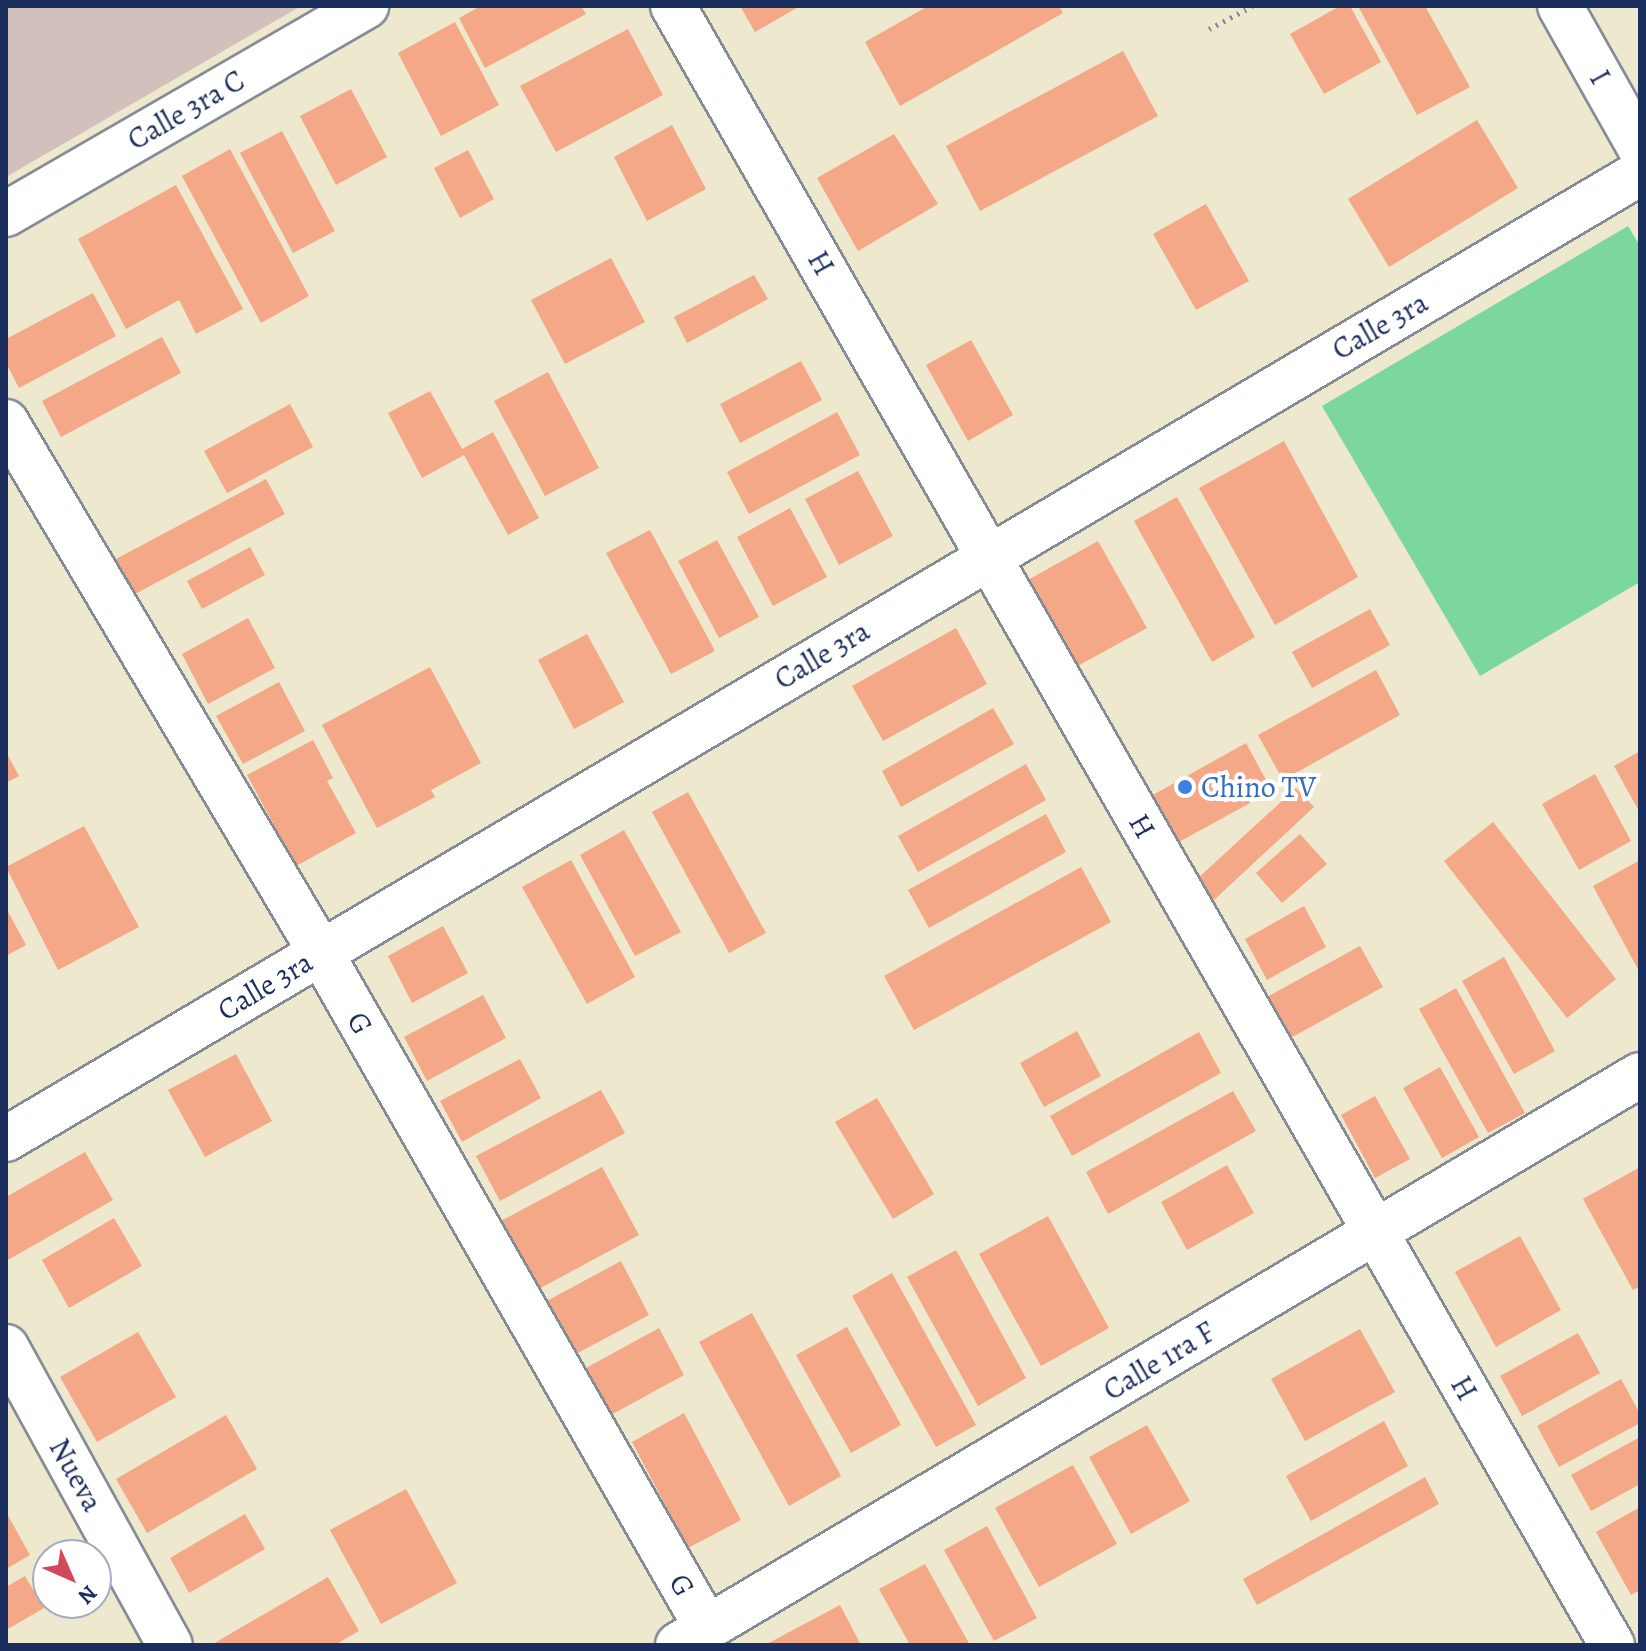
<!DOCTYPE html>
<html>
<head>
<meta charset="utf-8">
<style>
  body { margin:0 }
  #map { position:relative; width:1646px; height:1651px; overflow:hidden; background:#ede8ce; font-family:Alegreya,serif }
  div>[style] { position:absolute }
  [style*='--x'] { left:calc(var(--x)*1px); top:calc(var(--y)*1px); width:calc(var(--w)*1px); rotate:calc(var(--a)*1deg) }
  .industrial>* { inset:0; background:#d1c0bc }
  .green>* { inset:0; background:#7cd79e }
  .building>* { inset:0; background:#f4a887 }
  .path>* { height:5px; margin-top:-2.5px; transform-origin:0; background:repeating-linear-gradient(90deg,#848c96 0 2px,transparent 0 8px) }
  .roads { filter:drop-shadow(2px 0 #848c96) drop-shadow(-2px 0 #848c96) drop-shadow(0 2px #848c96) drop-shadow(0 -2px #848c96) }
  .street>* { height:44px; margin:-22px; padding:0 22px; transform-origin:22px; border-radius:22px; background:#fff }
  .dots>* { width:22px; height:22px; translate:-50% -50%; box-sizing:border-box; border:4px solid #fff; border-radius:50% }
  span { translate:-50% -50%; white-space:nowrap; text-align:center; line-height:1.15; -webkit-text-stroke:8px #fff; paint-order:stroke }
  .street-label { font-size:30px; color:#1b2f5e }
  .shop-label { font-size:30px; color:#366cbe }
  .left { translate:0 -50%; text-align:left }
  .frame { position:absolute; inset:0; border:8px solid #1b2f5e; pointer-events:none }
  .north { position:absolute; left:32px; top:1539px; width:80px; height:80px; box-sizing:border-box; background:#fff; border:2px solid #a4acbf; border-radius:50%; rotate:135deg; font-size:22px; font-weight:700; line-height:32px; text-align:center; color:#1b2f5e }
  .north::after { content:''; display:block; margin:auto; width:28px; height:36px; background:#d1495b; clip-path:polygon(50% 0,100% 100%,50% 72%,0 100%) }
</style>
</head>
<body>
<div id="map">
  <div class="industrial">
    <i style="clip-path:polygon(6px 6px,301px 6px,6px 177px)"></i>
  </div>
  <div class="green">
    <i style="clip-path:polygon(1628px 226px,1640px 246px,1640px 582px,1480px 676px,1322px 406px)"></i>
  </div>
  <div class="building">
    <i style="clip-path:polygon(481px 6px,581px 6px,586px 14px,485px 68px,459px 18px)"></i>
    <i style="clip-path:polygon(740px 6px,800px 6px,755px 32px)"></i>
    <i style="clip-path:polygon(928px 6px,1059px 6px,1063px 13px,900px 106px,865px 42px)"></i>
    <i style="clip-path:polygon(1340px 6px,1350px 6px,1381px 62px,1324px 94px,1290px 34px)"></i>
    <i style="clip-path:polygon(1358px 6px,1425px 6px,1470px 87px,1417px 115px)"></i>
    <i style="clip-path:polygon(455px 22px,499px 105px,441px 136px,398px 53px)"></i>
    <i style="clip-path:polygon(628px 29px,663px 95px,556px 152px,520px 86px)"></i>
    <i style="clip-path:polygon(1123px 51px,1158px 116px,980px 211px,946px 146px)"></i>
    <i style="clip-path:polygon(351px 89px,387px 157px,336px 185px,300px 116px)"></i>
    <i style="clip-path:polygon(1477px 120px,1518px 188px,1389px 267px,1348px 199px)"></i>
    <i style="clip-path:polygon(672px 125px,706px 189px,647px 221px,614px 157px)"></i>
    <i style="clip-path:polygon(282px 131px,335px 231px,293px 253px,240px 153px)"></i>
    <i style="clip-path:polygon(894px 134px,938px 204px,858px 251px,817px 178px)"></i>
    <i style="clip-path:polygon(230px 149px,309px 296px,261px 323px,182px 176px)"></i>
    <i style="clip-path:polygon(468px 150px,494px 199px,460px 218px,434px 168px)"></i>
    <i style="clip-path:polygon(176px 185px,243px 309px,196px 334px,179px 300px,126px 329px,78px 239px)"></i>
    <i style="clip-path:polygon(1206px 204px,1249px 281px,1196px 310px,1153px 234px)"></i>
    <i style="clip-path:polygon(611px 258px,645px 322px,565px 364px,531px 300px)"></i>
    <i style="clip-path:polygon(754px 275px,768px 299px,687px 343px,674px 317px)"></i>
    <i style="clip-path:polygon(93px 293px,116px 336px,19px 388px,6px 363px,6px 339px)"></i>
    <i style="clip-path:polygon(162px 337px,181px 373px,61px 437px,42px 401px)"></i>
    <i style="clip-path:polygon(971px 340px,1013px 415px,968px 441px,926px 365px)"></i>
    <i style="clip-path:polygon(801px 361px,822px 400px,740px 443px,720px 404px)"></i>
    <i style="clip-path:polygon(548px 372px,599px 468px,545px 496px,494px 401px)"></i>
    <i style="clip-path:polygon(430px 391px,462px 449px,493px 432px,539px 518px,508px 535px,464px 455px,422px 478px,388px 413px)"></i>
    <i style="clip-path:polygon(290px 404px,313px 447px,227px 493px,204px 451px)"></i>
    <i style="clip-path:polygon(837px 412px,860px 455px,749px 514px,727px 472px)"></i>
    <i style="clip-path:polygon(1284px 441px,1358px 577px,1275px 625px,1199px 488px)"></i>
    <i style="clip-path:polygon(858px 471px,893px 536px,839px 565px,805px 499px)"></i>
    <i style="clip-path:polygon(266px 479px,285px 514px,135px 594px,116px 559px)"></i>
    <i style="clip-path:polygon(1177px 497px,1255px 637px,1212px 662px,1134px 521px)"></i>
    <i style="clip-path:polygon(790px 508px,827px 577px,773px 606px,737px 537px)"></i>
    <i style="clip-path:polygon(650px 530px,715px 651px,671px 674px,606px 553px)"></i>
    <i style="clip-path:polygon(717px 540px,759px 617px,719px 638px,678px 561px)"></i>
    <i style="clip-path:polygon(1098px 541px,1147px 628px,1074px 668px,1026px 581px)"></i>
    <i style="clip-path:polygon(250px 547px,265px 575px,202px 609px,187px 581px)"></i>
    <i style="clip-path:polygon(1370px 609px,1390px 645px,1312px 688px,1292px 652px)"></i>
    <i style="clip-path:polygon(248px 618px,275px 668px,208px 704px,182px 654px)"></i>
    <i style="clip-path:polygon(956px 628px,987px 684px,883px 741px,852px 686px)"></i>
    <i style="clip-path:polygon(587px 634px,624px 702px,574px 729px,538px 660px)"></i>
    <i style="clip-path:polygon(430px 667px,481px 763px,431px 790px,435px 797px,377px 828px,322px 725px)"></i>
    <i style="clip-path:polygon(1376px 670px,1400px 715px,1283px 780px,1258px 735px)"></i>
    <i style="clip-path:polygon(279px 682px,305px 731px,243px 764px,216px 716px)"></i>
    <i style="clip-path:polygon(993px 708px,1014px 744px,901px 807px,882px 771px)"></i>
    <i style="clip-path:polygon(313px 740px,333px 778px,327px 781px,356px 833px,296px 866px,247px 775px)"></i>
    <i style="clip-path:polygon(1246px 743px,1272px 791px,1177px 843px,1151px 796px)"></i>
    <i style="clip-path:polygon(1640px 751px,1640px 813px,1614px 766px)"></i>
    <i style="clip-path:polygon(6px 752px,19px 776px,6px 783px)"></i>
    <i style="clip-path:polygon(1026px 764px,1046px 800px,918px 872px,898px 836px)"></i>
    <i style="clip-path:polygon(1595px 774px,1631px 841px,1579px 870px,1542px 804px)"></i>
    <i style="clip-path:polygon(1296px 788px,1314px 807px,1214px 900px,1196px 880px)"></i>
    <i style="clip-path:polygon(688px 792px,766px 933px,729px 953px,652px 812px)"></i>
    <i style="clip-path:polygon(1046px 814px,1066px 852px,929px 928px,908px 890px)"></i>
    <i style="clip-path:polygon(1493px 822px,1616px 979px,1567px 1018px,1444px 861px)"></i>
    <i style="clip-path:polygon(84px 826px,139px 927px,58px 970px,6px 867px)"></i>
    <i style="clip-path:polygon(624px 830px,681px 932px,635px 956px,580px 855px)"></i>
    <i style="clip-path:polygon(1300px 834px,1327px 864px,1282px 903px,1256px 873px)"></i>
    <i style="clip-path:polygon(571px 860px,635px 977px,587px 1004px,522px 887px)"></i>
    <i style="clip-path:polygon(1640px 860px,1640px 973px,1593px 886px)"></i>
    <i style="clip-path:polygon(1081px 867px,1111px 922px,914px 1030px,884px 976px)"></i>
    <i style="clip-path:polygon(1304px 906px,1326px 947px,1267px 980px,1245px 939px)"></i>
    <i style="clip-path:polygon(6px 908px,26px 945px,6px 956px)"></i>
    <i style="clip-path:polygon(443px 926px,468px 973px,412px 1003px,388px 956px)"></i>
    <i style="clip-path:polygon(1360px 946px,1383px 987px,1287px 1040px,1265px 998px)"></i>
    <i style="clip-path:polygon(1504px 957px,1555px 1051px,1514px 1074px,1462px 981px)"></i>
    <i style="clip-path:polygon(1456px 988px,1525px 1113px,1488px 1133px,1419px 1009px)"></i>
    <i style="clip-path:polygon(483px 995px,506px 1038px,427px 1081px,404px 1037px)"></i>
    <i style="clip-path:polygon(1077px 1031px,1101px 1076px,1044px 1107px,1020px 1063px)"></i>
    <i style="clip-path:polygon(1199px 1032px,1221px 1073px,1072px 1156px,1050px 1116px)"></i>
    <i style="clip-path:polygon(236px 1054px,272px 1121px,205px 1157px,168px 1090px)"></i>
    <i style="clip-path:polygon(520px 1059px,541px 1098px,462px 1142px,440px 1101px)"></i>
    <i style="clip-path:polygon(1440px 1067px,1479px 1137px,1442px 1158px,1403px 1088px)"></i>
    <i style="clip-path:polygon(601px 1090px,625px 1133px,500px 1201px,476px 1156px)"></i>
    <i style="clip-path:polygon(1233px 1091px,1256px 1131px,1108px 1214px,1086px 1172px)"></i>
    <i style="clip-path:polygon(1375px 1096px,1410px 1159px,1375px 1178px,1341px 1115px)"></i>
    <i style="clip-path:polygon(877px 1098px,934px 1194px,893px 1219px,835px 1122px)"></i>
    <i style="clip-path:polygon(85px 1152px,113px 1200px,6px 1261px,6px 1197px)"></i>
    <i style="clip-path:polygon(1227px 1165px,1254px 1213px,1187px 1250px,1161px 1202px)"></i>
    <i style="clip-path:polygon(602px 1167px,639px 1235px,535px 1291px,497px 1223px)"></i>
    <i style="clip-path:polygon(1640px 1167px,1640px 1286px,1633px 1290px,1583px 1199px)"></i>
    <i style="clip-path:polygon(1048px 1216px,1109px 1328px,1041px 1366px,979px 1254px)"></i>
    <i style="clip-path:polygon(114px 1218px,142px 1266px,69px 1308px,42px 1260px)"></i>
    <i style="clip-path:polygon(1520px 1236px,1561px 1310px,1496px 1347px,1455px 1272px)"></i>
    <i style="clip-path:polygon(956px 1250px,1026px 1378px,978px 1406px,907px 1277px)"></i>
    <i style="clip-path:polygon(621px 1261px,649px 1315px,572px 1356px,543px 1303px)"></i>
    <i style="clip-path:polygon(892px 1273px,976px 1425px,936px 1447px,852px 1296px)"></i>
    <i style="clip-path:polygon(752px 1313px,841px 1476px,789px 1506px,699px 1342px)"></i>
    <i style="clip-path:polygon(847px 1327px,901px 1425px,851px 1453px,796px 1355px)"></i>
    <i style="clip-path:polygon(659px 1328px,684px 1375px,611px 1415px,586px 1368px)"></i>
    <i style="clip-path:polygon(1360px 1329px,1395px 1392px,1305px 1441px,1271px 1379px)"></i>
    <i style="clip-path:polygon(138px 1332px,176px 1397px,97px 1442px,60px 1377px)"></i>
    <i style="clip-path:polygon(1578px 1333px,1600px 1373px,1522px 1416px,1500px 1376px)"></i>
    <i style="clip-path:polygon(1621px 1379px,1640px 1414px,1640px 1423px,1559px 1467px,1537px 1426px)"></i>
    <i style="clip-path:polygon(684px 1413px,741px 1520px,688px 1548px,632px 1442px)"></i>
    <i style="clip-path:polygon(226px 1415px,257px 1469px,147px 1533px,116px 1479px)"></i>
    <i style="clip-path:polygon(1384px 1421px,1408px 1466px,1311px 1521px,1286px 1476px)"></i>
    <i style="clip-path:polygon(1147px 1425px,1190px 1501px,1131px 1534px,1089px 1457px)"></i>
    <i style="clip-path:polygon(1640px 1437px,1640px 1484px,1591px 1511px,1571px 1475px)"></i>
    <i style="clip-path:polygon(1073px 1465px,1117px 1544px,1039px 1587px,995px 1508px)"></i>
    <i style="clip-path:polygon(1425px 1477px,1439px 1504px,1257px 1605px,1243px 1579px)"></i>
    <i style="clip-path:polygon(406px 1489px,457px 1583px,381px 1624px,330px 1530px)"></i>
    <i style="clip-path:polygon(1640px 1507px,1640px 1590px,1631px 1595px,1596px 1532px)"></i>
    <i style="clip-path:polygon(6px 1512px,30px 1555px,6px 1569px)"></i>
    <i style="clip-path:polygon(245px 1514px,265px 1549px,189px 1593px,170px 1558px)"></i>
    <i style="clip-path:polygon(987px 1526px,1037px 1618px,994px 1641px,944px 1550px)"></i>
    <i style="clip-path:polygon(925px 1564px,970px 1645px,910px 1645px,879px 1589px)"></i>
    <i style="clip-path:polygon(25px 1576px,44px 1608px,6px 1630px,6px 1587px)"></i>
    <i style="clip-path:polygon(328px 1577px,359px 1631px,335px 1645px,211px 1645px)"></i>
    <i style="clip-path:polygon(840px 1605px,861px 1645px,765px 1645px)"></i>
  </div>
  <div class="path">
    <i style="--x:1209;--y:29;--w:49;--a:-28.1"></i>
  </div>
  <div class="roads">
    <div class="street">
      <i style="--x:673;--y:6;--w:1889;--a:60.19"></i>
      <i style="--x:1560;--y:6;--w:163;--a:60.6"></i>
      <i style="--x:6;--y:214;--w:416;--a:-30"></i>
      <i style="--x:6;--y:422;--w:617;--a:59.32"></i>
      <i style="--x:321;--y:953;--w:778;--a:60.24"></i>
      <i style="--x:6;--y:1139;--w:1898;--a:-30.59"></i>
      <i style="--x:6;--y:1347;--w:340;--a:61.2"></i>
      <i style="--x:678;--y:1645;--w:1118;--a:-30.65"></i>
    </div>
  </div>
  <div class="dots">
    <i style="left:1185px;top:787px;background:#3f7fe0"></i>
  </div>
  <div class="street-label">
    <span style="left:1600px;top:77px;rotate:60deg">I</span>
    <span style="left:186px;top:110px;rotate:-30deg">Calle 3ra C</span>
    <span style="left:821px;top:263px;rotate:60deg">H</span>
    <span style="left:1380px;top:326px;rotate:-30deg">Calle 3ra</span>
    <span style="left:822px;top:655px;rotate:-31deg">Calle 3ra</span>
    <span style="left:1142px;top:826px;rotate:60deg">H</span>
    <span style="left:265px;top:986px;rotate:-31deg">Calle 3ra</span>
    <span style="left:360px;top:1023px;rotate:60deg">G</span>
    <span style="left:1159px;top:1361px;rotate:-31deg">Calle 1ra F</span>
    <span style="left:1464px;top:1388px;rotate:60deg">H</span>
    <span style="left:76px;top:1475px;rotate:61deg">Nueva</span>
    <span style="left:682px;top:1585px;rotate:60deg">G</span>
  </div>
  <div class="shop-label">
    <span class="left" style="left:1201px;top:787px">Chino TV</span>
  </div>
  <div class="frame"></div>
  <div class="north">N</div>
</div>
</body>
</html>
